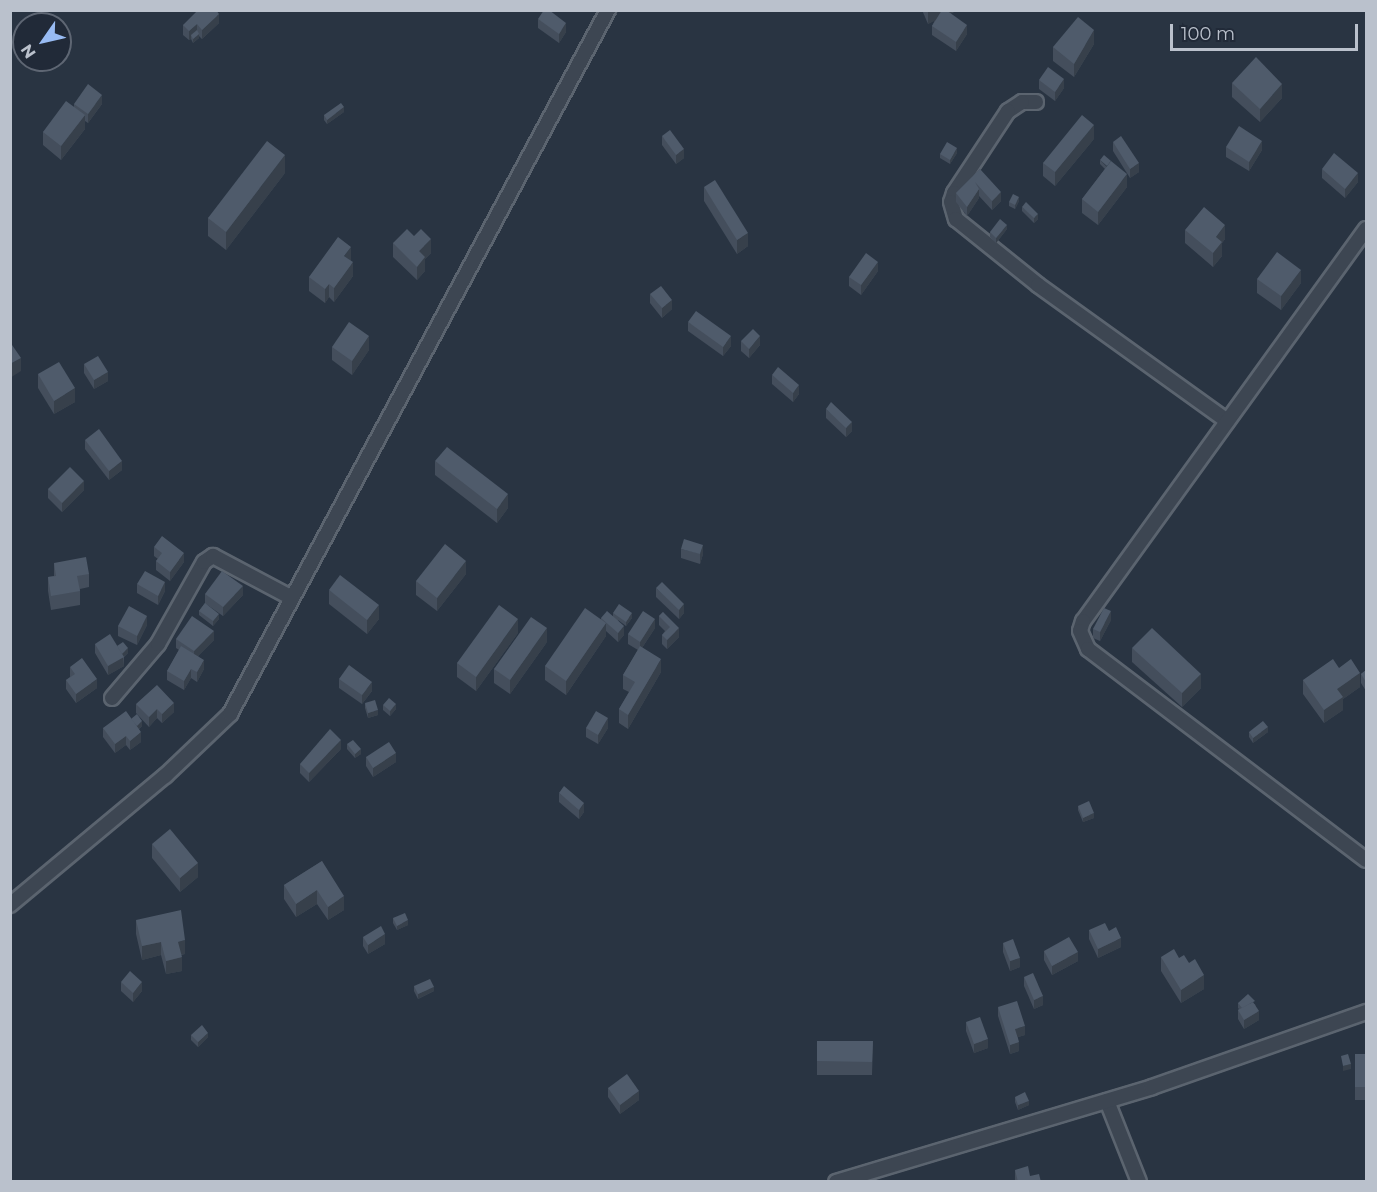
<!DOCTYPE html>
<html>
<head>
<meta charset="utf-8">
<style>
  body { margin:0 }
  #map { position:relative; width:1377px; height:1192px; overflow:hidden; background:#293442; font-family:Montserrat,sans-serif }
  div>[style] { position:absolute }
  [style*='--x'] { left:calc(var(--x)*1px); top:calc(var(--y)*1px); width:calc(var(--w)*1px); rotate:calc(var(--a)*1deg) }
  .roads { filter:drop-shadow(2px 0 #5b646f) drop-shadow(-2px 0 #5b646f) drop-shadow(0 2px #5b646f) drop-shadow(0 -2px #5b646f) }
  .minor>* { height:14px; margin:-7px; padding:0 7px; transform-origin:7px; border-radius:7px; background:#3d4652 }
  .wall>* { inset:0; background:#444e5c }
  .shaded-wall>* { inset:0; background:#37404b }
  .building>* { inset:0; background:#4f5b6b }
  span { translate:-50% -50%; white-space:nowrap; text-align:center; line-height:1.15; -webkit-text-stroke:4.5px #212a38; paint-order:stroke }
  .frame { position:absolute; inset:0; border:12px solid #bac1cc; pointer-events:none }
  .north { position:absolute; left:12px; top:12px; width:60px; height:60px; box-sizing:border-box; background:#212a38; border:2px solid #5e6673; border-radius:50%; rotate:236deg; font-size:16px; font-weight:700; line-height:24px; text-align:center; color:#bac1cc }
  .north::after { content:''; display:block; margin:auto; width:21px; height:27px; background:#98bbf3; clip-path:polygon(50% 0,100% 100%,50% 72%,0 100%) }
  .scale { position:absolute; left:1170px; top:24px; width:188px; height:27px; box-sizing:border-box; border:3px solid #bac1cc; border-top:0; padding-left:8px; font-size:18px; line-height:21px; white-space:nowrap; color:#bac1cc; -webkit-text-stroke:4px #212a38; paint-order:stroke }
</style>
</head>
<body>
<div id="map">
  <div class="roads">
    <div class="minor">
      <i style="--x:1036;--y:102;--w:14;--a:180"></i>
      <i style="--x:1022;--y:102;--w:17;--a:147"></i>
      <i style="--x:1008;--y:111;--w:98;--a:123.4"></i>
      <i style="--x:954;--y:193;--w:9;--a:108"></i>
      <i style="--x:951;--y:202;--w:18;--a:74"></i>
      <i style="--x:956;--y:219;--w:105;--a:38.8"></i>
      <i style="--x:1038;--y:285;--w:233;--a:35.7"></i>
      <i style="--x:1366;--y:229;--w:483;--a:125.8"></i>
      <i style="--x:1083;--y:621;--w:10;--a:107"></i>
      <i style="--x:1080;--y:631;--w:20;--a:66"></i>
      <i style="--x:1088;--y:649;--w:349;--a:37.2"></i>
      <i style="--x:112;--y:698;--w:71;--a:-49.6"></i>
      <i style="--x:158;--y:644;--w:94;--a:-60.7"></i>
      <i style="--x:204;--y:562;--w:11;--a:-34"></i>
      <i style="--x:213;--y:556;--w:89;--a:28"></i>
      <i style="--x:10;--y:905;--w:202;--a:-39.8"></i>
      <i style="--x:165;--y:776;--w:90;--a:-43.6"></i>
      <i style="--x:230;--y:714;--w:799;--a:-61.77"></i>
      <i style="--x:1107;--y:1101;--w:87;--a:68.4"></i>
      <i style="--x:836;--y:1182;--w:330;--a:-16.7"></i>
      <i style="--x:1152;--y:1087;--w:227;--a:-19.3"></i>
    </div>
  </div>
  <div class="wall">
    <i style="clip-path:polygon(922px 10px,958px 10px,950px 14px,967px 34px,956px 51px,932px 35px,932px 26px,935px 20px,928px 24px)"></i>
    <i style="clip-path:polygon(216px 11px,219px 23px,202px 39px,199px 36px,199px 38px,193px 43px,191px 39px,189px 40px,183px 35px,183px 25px)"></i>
    <i style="clip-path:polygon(538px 19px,566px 32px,559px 43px,538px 28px)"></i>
    <i style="clip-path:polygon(1094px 44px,1074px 77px,1053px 61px,1053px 47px)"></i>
    <i style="clip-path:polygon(1039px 80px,1064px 88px,1055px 101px,1039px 89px)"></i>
    <i style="clip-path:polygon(1232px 83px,1282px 98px,1260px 122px,1232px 97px)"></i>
    <i style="clip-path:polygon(74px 104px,102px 104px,88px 123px,85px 121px,85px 129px,61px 160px,43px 145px,43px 132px,74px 107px)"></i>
    <i style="clip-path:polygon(344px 112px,327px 124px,324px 120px,324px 115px)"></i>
    <i style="clip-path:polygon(662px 136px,684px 158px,676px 164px,662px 145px)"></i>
    <i style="clip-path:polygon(1094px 139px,1055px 186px,1043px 176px,1043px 163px)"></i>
    <i style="clip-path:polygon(1113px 142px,1139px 172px,1130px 178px,1113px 151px)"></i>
    <i style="clip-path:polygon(1226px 147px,1262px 150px,1249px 171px,1226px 157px)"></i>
    <i style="clip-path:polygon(957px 153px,950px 164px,940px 158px,940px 154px)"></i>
    <i style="clip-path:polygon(1100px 160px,1127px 187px,1098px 225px,1082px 213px,1082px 199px,1105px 169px,1100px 164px)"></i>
    <i style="clip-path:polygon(980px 169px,1001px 201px,992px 210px,979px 196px,979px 198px,967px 216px,956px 202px,956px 193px)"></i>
    <i style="clip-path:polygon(1322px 169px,1358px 182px,1345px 198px,1322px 178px)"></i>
    <i style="clip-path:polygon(285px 173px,226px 250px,208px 236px,208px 218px)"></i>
    <i style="clip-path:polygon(704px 187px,748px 246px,737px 254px,704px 201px)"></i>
    <i style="clip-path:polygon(1019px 201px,1015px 209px,1009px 206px,1009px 202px)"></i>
    <i style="clip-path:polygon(1022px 207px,1038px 219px,1034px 223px,1022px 211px)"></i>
    <i style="clip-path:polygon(1007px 229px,996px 243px,990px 237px,990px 232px)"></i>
    <i style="clip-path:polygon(1185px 230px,1225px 239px,1222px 243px,1222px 256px,1213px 267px,1185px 243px)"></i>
    <i style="clip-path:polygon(414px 236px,431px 253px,425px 259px,425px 271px,417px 280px,393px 257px,393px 243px)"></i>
    <i style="clip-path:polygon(351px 261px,353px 276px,334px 302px,329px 297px,325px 303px,309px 291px,309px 277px)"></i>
    <i style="clip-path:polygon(878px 271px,861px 295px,849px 286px,849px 277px)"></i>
    <i style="clip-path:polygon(1257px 279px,1301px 283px,1281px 310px,1257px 293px)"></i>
    <i style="clip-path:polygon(650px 294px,672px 309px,662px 318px,650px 303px)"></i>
    <i style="clip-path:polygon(688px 322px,731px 346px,723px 356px,688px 331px)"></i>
    <i style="clip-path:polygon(741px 341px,760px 345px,749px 358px,741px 351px)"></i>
    <i style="clip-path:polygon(332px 347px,369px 350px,352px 375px,332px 360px)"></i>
    <i style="clip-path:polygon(84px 364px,108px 381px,94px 389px,84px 373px)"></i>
    <i style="clip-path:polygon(38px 374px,75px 402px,54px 414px,38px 388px)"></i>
    <i style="clip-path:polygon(772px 375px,799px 394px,793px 402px,772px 384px)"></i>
    <i style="clip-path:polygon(826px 409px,852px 431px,846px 437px,826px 418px)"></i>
    <i style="clip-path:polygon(85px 440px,122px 470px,109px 480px,85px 449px)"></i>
    <i style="clip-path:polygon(435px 461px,508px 508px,497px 523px,435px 475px)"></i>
    <i style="clip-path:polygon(48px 489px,84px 490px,62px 512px,48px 498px)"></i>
    <i style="clip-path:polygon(154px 547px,184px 562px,170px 581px,156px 570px,156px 561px,158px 559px,154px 556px)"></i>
    <i style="clip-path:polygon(681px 549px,703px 554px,700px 564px,681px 558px)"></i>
    <i style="clip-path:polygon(54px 563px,89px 574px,89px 587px,80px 589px,80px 605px,51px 610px,48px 591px,48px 577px,54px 576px)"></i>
    <i style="clip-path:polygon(466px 574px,437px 611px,416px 595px,416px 581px)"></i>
    <i style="clip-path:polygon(137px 584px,165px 591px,158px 605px,137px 593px)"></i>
    <i style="clip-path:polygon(656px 588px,684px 613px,679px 619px,656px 597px)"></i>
    <i style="clip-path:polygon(329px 590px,379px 619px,367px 634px,329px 604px)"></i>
    <i style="clip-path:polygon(205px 594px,243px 595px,223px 616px,206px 604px,219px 619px,213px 626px,199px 615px,199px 611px,205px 603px)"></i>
    <i style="clip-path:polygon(663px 612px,679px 637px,667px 649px,662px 644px,662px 635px,665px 631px,659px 625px,659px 616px)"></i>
    <i style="clip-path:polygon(613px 613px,632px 618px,626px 626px,618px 620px,624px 635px,618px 642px,606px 631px,606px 636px,566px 695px,545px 680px,545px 666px,601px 619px,601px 618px,613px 616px)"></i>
    <i style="clip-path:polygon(1111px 620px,1100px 641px,1093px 638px,1093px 629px)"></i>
    <i style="clip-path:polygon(147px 625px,137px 645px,118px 636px,118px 626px)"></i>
    <i style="clip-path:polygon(655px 628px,642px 648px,661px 672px,628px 729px,619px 723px,619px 709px,629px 692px,623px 689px,623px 675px,638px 650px,628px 644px,628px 634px)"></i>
    <i style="clip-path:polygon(518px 633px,476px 691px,457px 677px,457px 663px)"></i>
    <i style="clip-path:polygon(176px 639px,214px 640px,198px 656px,204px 669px,197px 682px,191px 678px,184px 690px,167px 680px,167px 671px,179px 650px,176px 648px)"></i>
    <i style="clip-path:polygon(547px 642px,510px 694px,494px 683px,494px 669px)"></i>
    <i style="clip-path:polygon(95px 644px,117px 646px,128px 653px,124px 657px,124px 666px,108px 675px,95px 653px)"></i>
    <i style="clip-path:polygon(1132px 648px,1201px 688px,1182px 707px,1132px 662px)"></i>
    <i style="clip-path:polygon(70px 667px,97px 688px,76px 703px,66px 689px,66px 680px,70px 677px)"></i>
    <i style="clip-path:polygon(1339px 668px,1360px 687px,1343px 699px,1343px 710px,1324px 723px,1303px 694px,1303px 680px)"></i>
    <i style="clip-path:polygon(1366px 670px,1366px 691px,1361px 683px,1361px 674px)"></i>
    <i style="clip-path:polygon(339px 679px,372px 691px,362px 704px,339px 688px)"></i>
    <i style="clip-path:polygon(365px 703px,378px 715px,368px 718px,365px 708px)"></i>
    <i style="clip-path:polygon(136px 704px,174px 712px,162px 723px,157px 718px,149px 727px,136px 713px)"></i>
    <i style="clip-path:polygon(383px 705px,396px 709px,390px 716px,383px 710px)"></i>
    <i style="clip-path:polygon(131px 719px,142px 726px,139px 729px,141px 742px,130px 750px,126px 745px,115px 753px,103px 737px,103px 728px)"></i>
    <i style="clip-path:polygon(586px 728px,608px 728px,598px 744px,586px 737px)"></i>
    <i style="clip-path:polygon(1249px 732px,1268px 732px,1253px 743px,1249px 737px)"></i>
    <i style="clip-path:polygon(347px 744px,361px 754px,355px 758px,347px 749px)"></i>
    <i style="clip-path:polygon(341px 749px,309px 782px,300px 773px,300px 764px)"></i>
    <i style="clip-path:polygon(366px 757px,396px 762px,373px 777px,366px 766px)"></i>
    <i style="clip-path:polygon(559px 793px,584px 812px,579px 819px,559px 802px)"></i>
    <i style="clip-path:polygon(1078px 806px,1094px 818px,1083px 822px,1078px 810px)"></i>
    <i style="clip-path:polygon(152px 844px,198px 877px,180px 892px,152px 858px)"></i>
    <i style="clip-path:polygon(322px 861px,344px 910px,328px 920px,317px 904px,296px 917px,284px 899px,284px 885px)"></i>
    <i style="clip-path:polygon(393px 918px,408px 925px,397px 930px,393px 923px)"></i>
    <i style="clip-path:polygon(136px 920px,185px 954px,181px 955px,182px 971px,166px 974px,161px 955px,142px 960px,136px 934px)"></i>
    <i style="clip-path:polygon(1089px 930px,1109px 931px,1121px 947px,1098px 958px,1089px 939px)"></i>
    <i style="clip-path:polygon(363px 937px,385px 944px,368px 954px,363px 946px)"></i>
    <i style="clip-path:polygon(1003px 943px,1020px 967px,1010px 971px,1003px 952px)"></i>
    <i style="clip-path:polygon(1044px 951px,1078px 961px,1052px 975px,1044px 960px)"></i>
    <i style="clip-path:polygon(1161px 957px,1179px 958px,1189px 963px,1204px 989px,1181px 1003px,1161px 971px)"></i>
    <i style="clip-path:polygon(1024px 977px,1043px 1005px,1034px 1009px,1024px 986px)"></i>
    <i style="clip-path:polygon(121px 982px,142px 991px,133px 1002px,121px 991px)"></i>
    <i style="clip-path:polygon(414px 986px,434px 991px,418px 999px,414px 991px)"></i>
    <i style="clip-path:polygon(1238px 1003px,1255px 1004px,1259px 1020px,1244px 1029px,1238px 1019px,1238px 1010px,1239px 1009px,1238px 1008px)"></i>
    <i style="clip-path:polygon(998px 1007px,1025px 1035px,1018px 1037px,1019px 1051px,1010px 1054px,998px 1016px)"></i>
    <i style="clip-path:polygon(966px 1022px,988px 1048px,974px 1053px,966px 1031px)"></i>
    <i style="clip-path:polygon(191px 1035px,208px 1037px,198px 1047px,191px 1040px)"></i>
    <i style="clip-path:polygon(817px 1041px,873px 1041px,872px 1075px,817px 1075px)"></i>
    <i style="clip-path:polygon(1355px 1054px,1366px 1054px,1366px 1100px,1355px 1100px)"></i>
    <i style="clip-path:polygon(608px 1088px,639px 1100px,620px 1114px,608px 1097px)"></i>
    <i style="clip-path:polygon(1015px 1097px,1029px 1105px,1018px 1110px,1015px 1102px)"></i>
    <i style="clip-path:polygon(1015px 1170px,1030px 1176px,1041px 1182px,1015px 1182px)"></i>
  </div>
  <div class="shaded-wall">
    <i style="clip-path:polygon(928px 10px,958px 10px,928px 24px)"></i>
    <i style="clip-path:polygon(219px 14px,219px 23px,202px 39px,202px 30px)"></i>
    <i style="clip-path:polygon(566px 23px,566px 32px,559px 43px,559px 34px)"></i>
    <i style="clip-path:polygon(197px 24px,197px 33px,191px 35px,191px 39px,189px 40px,189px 31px)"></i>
    <i style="clip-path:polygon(967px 25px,967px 34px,956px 51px,956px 42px)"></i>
    <i style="clip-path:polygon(1094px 30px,1094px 44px,1074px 77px,1074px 64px)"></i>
    <i style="clip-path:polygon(199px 34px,199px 38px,193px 43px,193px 39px)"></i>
    <i style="clip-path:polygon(1064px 79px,1064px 88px,1055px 101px,1055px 92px)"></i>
    <i style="clip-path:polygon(1282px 84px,1282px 98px,1260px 122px,1260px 109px)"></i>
    <i style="clip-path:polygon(102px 95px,102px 104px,88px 123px,88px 114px)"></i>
    <i style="clip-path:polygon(344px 107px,344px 112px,327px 124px,327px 120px)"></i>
    <i style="clip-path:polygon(85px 115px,85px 129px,61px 160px,61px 146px)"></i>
    <i style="clip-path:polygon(1094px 125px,1094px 139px,1055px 186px,1055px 172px)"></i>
    <i style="clip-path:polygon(1262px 141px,1262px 150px,1249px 171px,1249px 162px)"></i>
    <i style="clip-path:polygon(957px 148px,957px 153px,950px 164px,950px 160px)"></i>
    <i style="clip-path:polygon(684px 149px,684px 158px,676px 164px,676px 155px)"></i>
    <i style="clip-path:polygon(285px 155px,285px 173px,226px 250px,226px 232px)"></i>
    <i style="clip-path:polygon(1139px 163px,1139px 172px,1130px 178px,1130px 169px)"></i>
    <i style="clip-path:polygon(1358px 173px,1358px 182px,1345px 198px,1345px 189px)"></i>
    <i style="clip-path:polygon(1127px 174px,1127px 187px,1098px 225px,1098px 212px)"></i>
    <i style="clip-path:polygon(979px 189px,979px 198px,967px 216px,967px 207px)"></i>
    <i style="clip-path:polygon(1001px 192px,1001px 201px,992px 210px,992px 201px)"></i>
    <i style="clip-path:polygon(1019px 197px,1019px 201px,1015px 209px,1015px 205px)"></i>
    <i style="clip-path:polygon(1038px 214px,1038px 219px,1034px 223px,1034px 218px)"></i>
    <i style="clip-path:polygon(1007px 225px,1007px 229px,996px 243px,996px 238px)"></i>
    <i style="clip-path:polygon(1225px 225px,1225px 239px,1222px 243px,1222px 256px,1213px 267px,1213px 253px,1216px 237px)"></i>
    <i style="clip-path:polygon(748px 233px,748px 246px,737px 254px,737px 240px)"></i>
    <i style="clip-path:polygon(431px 239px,431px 253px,425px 259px,425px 271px,417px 280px,417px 267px,419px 251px)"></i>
    <i style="clip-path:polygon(351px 247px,351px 261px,344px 256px)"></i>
    <i style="clip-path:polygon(353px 262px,353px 276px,334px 302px,334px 288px)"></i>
    <i style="clip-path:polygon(878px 262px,878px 271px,861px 295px,861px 285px)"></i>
    <i style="clip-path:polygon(1301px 270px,1301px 283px,1281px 310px,1281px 296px)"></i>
    <i style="clip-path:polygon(329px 284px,329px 297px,325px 303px,325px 289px)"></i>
    <i style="clip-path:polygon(672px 300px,672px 309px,662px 318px,662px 308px)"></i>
    <i style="clip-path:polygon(369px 336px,369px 350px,352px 375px,352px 361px)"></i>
    <i style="clip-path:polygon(731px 336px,731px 346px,723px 356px,723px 347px)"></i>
    <i style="clip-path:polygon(760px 336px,760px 345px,749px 358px,749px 349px)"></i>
    <i style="clip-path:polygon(21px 358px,21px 371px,10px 378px,10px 364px)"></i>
    <i style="clip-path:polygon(108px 372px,108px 381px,94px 389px,94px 380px)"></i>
    <i style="clip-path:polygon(799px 385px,799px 394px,793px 402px,793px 393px)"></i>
    <i style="clip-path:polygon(75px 388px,75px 402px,54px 414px,54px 401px)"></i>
    <i style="clip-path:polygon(852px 422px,852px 431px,846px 437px,846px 428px)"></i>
    <i style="clip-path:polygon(122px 461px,122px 470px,109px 480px,109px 471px)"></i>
    <i style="clip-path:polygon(84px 481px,84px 490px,62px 512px,62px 503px)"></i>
    <i style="clip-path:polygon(508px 494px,508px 508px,497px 523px,497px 509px)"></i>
    <i style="clip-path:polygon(703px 545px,703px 554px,700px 564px,700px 554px)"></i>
    <i style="clip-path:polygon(184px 553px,184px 562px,170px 581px,170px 572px)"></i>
    <i style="clip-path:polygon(466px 561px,466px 574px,437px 611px,437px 598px)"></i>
    <i style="clip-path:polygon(165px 582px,165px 591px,158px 605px,158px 596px)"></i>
    <i style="clip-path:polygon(243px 586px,243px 595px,223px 616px,223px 607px)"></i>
    <i style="clip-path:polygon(684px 604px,684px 613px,679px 619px,679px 610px)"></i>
    <i style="clip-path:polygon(379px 605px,379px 619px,367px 634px,367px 620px)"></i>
    <i style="clip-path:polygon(1111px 611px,1111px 620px,1100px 641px,1100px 632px)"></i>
    <i style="clip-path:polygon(632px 613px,632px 618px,626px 626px,626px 622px)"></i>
    <i style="clip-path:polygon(219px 614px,219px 619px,213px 626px,213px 621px)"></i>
    <i style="clip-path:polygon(147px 616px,147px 625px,137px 645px,137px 636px)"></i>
    <i style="clip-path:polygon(518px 619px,518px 633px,476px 691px,476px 677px)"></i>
    <i style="clip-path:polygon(655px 619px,655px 628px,640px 651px,640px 642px)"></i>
    <i style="clip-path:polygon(606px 623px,606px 636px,566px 695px,566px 681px)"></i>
    <i style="clip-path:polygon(624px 626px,624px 635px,618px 642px,618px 633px)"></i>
    <i style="clip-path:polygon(547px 628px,547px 642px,510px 694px,510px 680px)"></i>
    <i style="clip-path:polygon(679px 628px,679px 637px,667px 649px,667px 640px)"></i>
    <i style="clip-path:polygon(214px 631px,214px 640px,194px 660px,194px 651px)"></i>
    <i style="clip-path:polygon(128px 648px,128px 653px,123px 657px,124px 666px,108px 675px,108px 666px)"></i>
    <i style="clip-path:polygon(661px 659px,661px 672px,628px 729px,628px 715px)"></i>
    <i style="clip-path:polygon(204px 660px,204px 669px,197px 682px,197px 672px)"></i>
    <i style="clip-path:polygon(191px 669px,191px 678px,184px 690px,184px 681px)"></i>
    <i style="clip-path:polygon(1360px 673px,1360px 687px,1343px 699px,1343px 710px,1324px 723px,1324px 710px,1337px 689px)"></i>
    <i style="clip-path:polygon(1201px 674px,1201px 688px,1182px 707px,1182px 693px)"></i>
    <i style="clip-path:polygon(97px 679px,97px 688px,76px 703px,76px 694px)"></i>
    <i style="clip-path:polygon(372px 682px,372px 691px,362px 704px,362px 695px)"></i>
    <i style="clip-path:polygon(174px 703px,174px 712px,162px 723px,162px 714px)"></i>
    <i style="clip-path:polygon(396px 704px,396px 709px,390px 716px,390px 711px)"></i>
    <i style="clip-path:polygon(157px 709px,157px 718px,149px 727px,149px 717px)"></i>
    <i style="clip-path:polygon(378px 710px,378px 715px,368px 718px,368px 713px)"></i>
    <i style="clip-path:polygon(608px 718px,608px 728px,598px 744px,598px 735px)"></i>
    <i style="clip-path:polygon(142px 721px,142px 726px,135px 732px,135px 727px)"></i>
    <i style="clip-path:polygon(1268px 727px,1268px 732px,1253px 743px,1253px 738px)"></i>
    <i style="clip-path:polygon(141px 732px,141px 742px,130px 750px,130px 741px)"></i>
    <i style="clip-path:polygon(126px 736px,126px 745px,115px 753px,115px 744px)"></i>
    <i style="clip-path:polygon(341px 740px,341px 749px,309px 782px,309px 773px)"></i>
    <i style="clip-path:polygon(361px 749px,361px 754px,355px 758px,355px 754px)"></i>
    <i style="clip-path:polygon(396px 753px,396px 762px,373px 777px,373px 768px)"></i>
    <i style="clip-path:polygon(584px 803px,584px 812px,579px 819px,579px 810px)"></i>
    <i style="clip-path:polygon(1094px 813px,1094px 818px,1083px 822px,1083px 818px)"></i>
    <i style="clip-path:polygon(198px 863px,198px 877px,180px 892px,180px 878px)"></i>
    <i style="clip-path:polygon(317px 890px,317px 904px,296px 917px,296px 904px)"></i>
    <i style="clip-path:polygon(344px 896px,344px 910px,328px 920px,328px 907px)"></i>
    <i style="clip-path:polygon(408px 920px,408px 925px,397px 930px,397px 926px)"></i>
    <i style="clip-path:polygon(385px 934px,385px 944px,368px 954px,368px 945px)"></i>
    <i style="clip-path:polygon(1121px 938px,1121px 947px,1098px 958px,1098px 949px)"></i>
    <i style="clip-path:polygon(185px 940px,185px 954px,178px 955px,178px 942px)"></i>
    <i style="clip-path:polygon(161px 942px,161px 955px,142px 960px,142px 946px)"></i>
    <i style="clip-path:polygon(1078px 952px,1078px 961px,1052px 975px,1052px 966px)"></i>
    <i style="clip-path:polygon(182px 957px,182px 971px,166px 974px,166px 961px)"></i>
    <i style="clip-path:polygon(1020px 958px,1020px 967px,1010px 971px,1010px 961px)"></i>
    <i style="clip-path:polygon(1204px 975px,1204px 989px,1181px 1003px,1181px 990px)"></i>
    <i style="clip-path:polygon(142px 982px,142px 991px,133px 1002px,133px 993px)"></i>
    <i style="clip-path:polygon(434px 987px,434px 991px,418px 999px,418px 994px)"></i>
    <i style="clip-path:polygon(1043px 996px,1043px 1005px,1034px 1009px,1034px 1000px)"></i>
    <i style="clip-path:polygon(1259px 1011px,1259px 1020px,1244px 1029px,1244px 1020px)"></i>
    <i style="clip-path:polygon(1025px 1026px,1025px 1035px,1015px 1038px,1015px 1029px)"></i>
    <i style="clip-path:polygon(208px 1033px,208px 1037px,198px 1047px,198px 1042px)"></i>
    <i style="clip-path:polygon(988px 1039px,988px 1048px,974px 1053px,974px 1044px)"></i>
    <i style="clip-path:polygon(1019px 1042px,1019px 1051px,1010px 1054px,1010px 1045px)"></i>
    <i style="clip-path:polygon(1351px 1064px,1351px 1069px,1343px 1071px,1343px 1066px)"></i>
    <i style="clip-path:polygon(639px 1091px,639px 1100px,620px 1114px,620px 1105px)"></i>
    <i style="clip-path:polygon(1029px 1101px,1029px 1105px,1018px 1110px,1018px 1105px)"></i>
  </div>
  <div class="building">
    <i style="clip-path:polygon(198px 10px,216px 10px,219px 14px,202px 30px,197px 24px,189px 31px,183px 25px)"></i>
    <i style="clip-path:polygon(544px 10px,549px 10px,566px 23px,559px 34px,538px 19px)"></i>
    <i style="clip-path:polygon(942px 10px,946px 10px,967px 25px,956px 42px,932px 26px)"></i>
    <i style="clip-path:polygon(1078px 17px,1094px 30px,1074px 64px,1053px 47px)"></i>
    <i style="clip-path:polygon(197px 30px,199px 34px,193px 39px,191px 35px)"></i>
    <i style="clip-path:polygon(1256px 57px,1282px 84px,1260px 109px,1232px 83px)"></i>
    <i style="clip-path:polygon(1048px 67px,1064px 79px,1055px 92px,1039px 80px)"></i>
    <i style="clip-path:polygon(88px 84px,102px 95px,88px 114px,74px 104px)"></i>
    <i style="clip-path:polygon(66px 101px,85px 115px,61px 146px,43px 132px)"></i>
    <i style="clip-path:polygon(341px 103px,344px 107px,327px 120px,324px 115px)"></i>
    <i style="clip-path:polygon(1082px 115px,1094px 125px,1055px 172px,1043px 163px)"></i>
    <i style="clip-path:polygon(1239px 126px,1262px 141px,1249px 162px,1226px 147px)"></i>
    <i style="clip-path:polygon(670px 130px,684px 149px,676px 155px,662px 136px)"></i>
    <i style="clip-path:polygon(1121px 136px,1139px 163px,1130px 169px,1113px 142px)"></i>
    <i style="clip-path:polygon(267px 141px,285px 155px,226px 232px,208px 218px)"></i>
    <i style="clip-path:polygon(947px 142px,957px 148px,950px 160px,940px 154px)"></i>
    <i style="clip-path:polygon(1334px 153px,1358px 173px,1345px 189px,1322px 169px)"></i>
    <i style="clip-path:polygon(1104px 155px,1111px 161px,1107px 166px,1100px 160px)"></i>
    <i style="clip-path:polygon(1111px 161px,1127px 174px,1098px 212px,1082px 199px)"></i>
    <i style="clip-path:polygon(980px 169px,1001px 192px,992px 201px,975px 182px,979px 189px,967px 207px,956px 193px)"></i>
    <i style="clip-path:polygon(715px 180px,748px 233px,737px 240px,704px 187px)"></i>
    <i style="clip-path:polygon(1013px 194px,1019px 197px,1015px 205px,1009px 202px)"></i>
    <i style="clip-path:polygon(1026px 202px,1038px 214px,1034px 218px,1022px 207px)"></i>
    <i style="clip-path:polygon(1204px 207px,1225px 225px,1216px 237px,1222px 242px,1213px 253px,1185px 230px)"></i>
    <i style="clip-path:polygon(1000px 219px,1007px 225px,996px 238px,990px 232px)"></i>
    <i style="clip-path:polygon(407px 229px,414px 236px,421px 229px,431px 239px,419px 251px,425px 257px,417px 267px,393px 243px)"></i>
    <i style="clip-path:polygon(338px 237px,351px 247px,344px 256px,353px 262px,334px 288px,329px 284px,325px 289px,309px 277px)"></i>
    <i style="clip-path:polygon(1277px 252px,1301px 270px,1281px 296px,1257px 279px)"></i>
    <i style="clip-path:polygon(866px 253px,878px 262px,861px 285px,849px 277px)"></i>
    <i style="clip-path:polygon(661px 286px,672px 300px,662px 308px,650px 294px)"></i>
    <i style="clip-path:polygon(696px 311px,731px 336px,723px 347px,688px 322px)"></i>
    <i style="clip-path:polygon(349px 322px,369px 336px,352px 361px,332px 347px)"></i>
    <i style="clip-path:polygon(753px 329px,760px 336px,749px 349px,741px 341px)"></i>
    <i style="clip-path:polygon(10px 342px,21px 358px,10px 364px)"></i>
    <i style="clip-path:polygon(98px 356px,108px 372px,94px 380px,84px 364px)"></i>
    <i style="clip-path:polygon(59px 362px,75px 388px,54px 401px,38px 374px)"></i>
    <i style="clip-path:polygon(778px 367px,799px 385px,793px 393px,772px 375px)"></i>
    <i style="clip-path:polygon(831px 402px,852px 422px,846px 428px,826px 409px)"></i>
    <i style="clip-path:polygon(99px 429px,122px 461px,109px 471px,85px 440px)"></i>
    <i style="clip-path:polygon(447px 447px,508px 494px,497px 509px,435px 461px)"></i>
    <i style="clip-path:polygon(70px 467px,84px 481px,62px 503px,48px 489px)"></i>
    <i style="clip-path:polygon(162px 536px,184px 553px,170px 572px,156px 561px,162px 553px,154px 547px)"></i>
    <i style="clip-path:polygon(684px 539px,703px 545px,700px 554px,681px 549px)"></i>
    <i style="clip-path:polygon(445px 544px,466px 561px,437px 598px,416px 581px)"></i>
    <i style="clip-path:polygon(86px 557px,89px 574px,77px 576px,80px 591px,51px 596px,48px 577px,56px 576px,54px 563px)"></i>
    <i style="clip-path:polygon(145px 571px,165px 582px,158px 596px,137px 584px)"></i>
    <i style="clip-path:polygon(222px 571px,243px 586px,223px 607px,205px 594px)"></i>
    <i style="clip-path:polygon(340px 575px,379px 605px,367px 620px,329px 590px)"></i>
    <i style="clip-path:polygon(662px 582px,684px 604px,679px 610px,656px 588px)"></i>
    <i style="clip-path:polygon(205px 603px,219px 614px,213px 621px,199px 611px)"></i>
    <i style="clip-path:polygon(619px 604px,632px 613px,626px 622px,613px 613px)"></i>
    <i style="clip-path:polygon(499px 605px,518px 619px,476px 677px,457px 663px)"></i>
    <i style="clip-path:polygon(129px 606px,147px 616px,137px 636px,118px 626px)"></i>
    <i style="clip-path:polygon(585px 608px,606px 623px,566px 681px,545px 666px)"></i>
    <i style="clip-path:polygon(1104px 608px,1111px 611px,1100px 632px,1093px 629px)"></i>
    <i style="clip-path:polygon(607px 611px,624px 626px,618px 633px,601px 618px)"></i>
    <i style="clip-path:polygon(643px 611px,655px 619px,640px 642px,628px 634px)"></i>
    <i style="clip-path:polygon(663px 612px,679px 628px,667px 640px,662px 635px,670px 627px,659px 616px)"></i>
    <i style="clip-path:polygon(192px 616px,214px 631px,194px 651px,176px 639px)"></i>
    <i style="clip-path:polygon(531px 617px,547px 628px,510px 680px,494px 669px)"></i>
    <i style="clip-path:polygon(1152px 628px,1201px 674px,1182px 693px,1132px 648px)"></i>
    <i style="clip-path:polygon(110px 634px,124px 657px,108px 666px,95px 644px)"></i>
    <i style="clip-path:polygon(123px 642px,128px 648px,122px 654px,117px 646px)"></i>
    <i style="clip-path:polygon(181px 646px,204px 660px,197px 672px,191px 669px,184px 681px,167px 671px)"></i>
    <i style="clip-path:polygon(640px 646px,661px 659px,628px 715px,619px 709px,635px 682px,623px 675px)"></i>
    <i style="clip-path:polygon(82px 658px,97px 679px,76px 694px,66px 680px,75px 674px,70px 667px)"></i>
    <i style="clip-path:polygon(1333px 659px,1339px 668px,1351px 659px,1360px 673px,1337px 689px,1343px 697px,1324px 710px,1303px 680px)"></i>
    <i style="clip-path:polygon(349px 665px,372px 682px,362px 695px,339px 679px)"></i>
    <i style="clip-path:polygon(1366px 670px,1366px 682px,1361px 674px)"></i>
    <i style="clip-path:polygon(157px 685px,174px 703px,162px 714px,157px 709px,149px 717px,136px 704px)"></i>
    <i style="clip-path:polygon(389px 698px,396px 704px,390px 711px,383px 705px)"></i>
    <i style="clip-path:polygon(375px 700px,378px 710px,368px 713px,365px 703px)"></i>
    <i style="clip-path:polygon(126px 711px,141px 732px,130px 741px,126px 736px,115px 744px,103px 728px)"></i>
    <i style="clip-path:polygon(596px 711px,608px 718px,598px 735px,586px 728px)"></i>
    <i style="clip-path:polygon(137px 714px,142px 721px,137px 726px,131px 719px)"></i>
    <i style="clip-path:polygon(1263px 721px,1268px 727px,1253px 738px,1249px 732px)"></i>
    <i style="clip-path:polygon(330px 729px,341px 740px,309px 773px,300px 764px)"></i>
    <i style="clip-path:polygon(353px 740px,361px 749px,355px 754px,347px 744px)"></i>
    <i style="clip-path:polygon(389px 742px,396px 753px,373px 768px,366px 757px)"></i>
    <i style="clip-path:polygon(564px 786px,584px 803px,579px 810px,559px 793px)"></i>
    <i style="clip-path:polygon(1089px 801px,1094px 813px,1083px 818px,1078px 806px)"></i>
    <i style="clip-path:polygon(170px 829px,198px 863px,180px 878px,152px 844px)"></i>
    <i style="clip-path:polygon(322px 861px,344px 896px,328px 907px,317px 890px,296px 904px,284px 885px)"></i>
    <i style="clip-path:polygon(181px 910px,185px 940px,178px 942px,182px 957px,166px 961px,161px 942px,142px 946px,136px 920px)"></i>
    <i style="clip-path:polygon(405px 913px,408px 920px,397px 926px,393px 918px)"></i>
    <i style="clip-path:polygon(1105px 923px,1109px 931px,1116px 927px,1121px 938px,1098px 949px,1089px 930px)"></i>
    <i style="clip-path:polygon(381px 926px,385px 934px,368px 945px,363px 937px)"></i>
    <i style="clip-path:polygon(1069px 937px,1078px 952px,1052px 966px,1044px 951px)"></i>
    <i style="clip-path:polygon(1013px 939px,1020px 958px,1010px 961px,1003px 943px)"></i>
    <i style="clip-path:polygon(1174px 949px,1179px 958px,1184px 955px,1189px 963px,1195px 959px,1204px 975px,1181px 990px,1161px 957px)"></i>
    <i style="clip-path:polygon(130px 971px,142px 982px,133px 993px,121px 982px)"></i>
    <i style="clip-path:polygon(1033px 973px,1043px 996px,1034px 1000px,1024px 977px)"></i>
    <i style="clip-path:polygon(430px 979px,434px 987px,418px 994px,414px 986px)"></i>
    <i style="clip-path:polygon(1248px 994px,1255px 1001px,1242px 1008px,1238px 1003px)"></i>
    <i style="clip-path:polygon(1017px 1001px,1025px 1026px,1015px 1029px,1019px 1042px,1010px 1045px,998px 1007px)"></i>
    <i style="clip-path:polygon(1253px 1002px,1259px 1011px,1244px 1020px,1238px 1010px)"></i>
    <i style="clip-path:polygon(980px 1017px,988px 1039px,974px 1044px,966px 1022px)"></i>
    <i style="clip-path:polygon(202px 1025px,208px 1033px,198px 1042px,191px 1035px)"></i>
    <i style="clip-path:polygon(817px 1041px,873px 1041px,872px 1062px,817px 1061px)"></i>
    <i style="clip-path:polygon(1348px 1054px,1351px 1064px,1343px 1066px,1341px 1056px)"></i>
    <i style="clip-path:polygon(1355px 1054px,1366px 1054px,1366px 1087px,1355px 1087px)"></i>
    <i style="clip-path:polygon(627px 1074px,639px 1091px,620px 1105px,608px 1088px)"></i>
    <i style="clip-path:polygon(1025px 1092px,1029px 1101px,1018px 1105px,1015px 1097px)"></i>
    <i style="clip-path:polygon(1028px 1166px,1030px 1176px,1039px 1174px,1041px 1182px,1018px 1182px,1015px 1170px)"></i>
  </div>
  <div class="frame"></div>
  <div class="north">N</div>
  <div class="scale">100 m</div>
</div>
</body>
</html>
